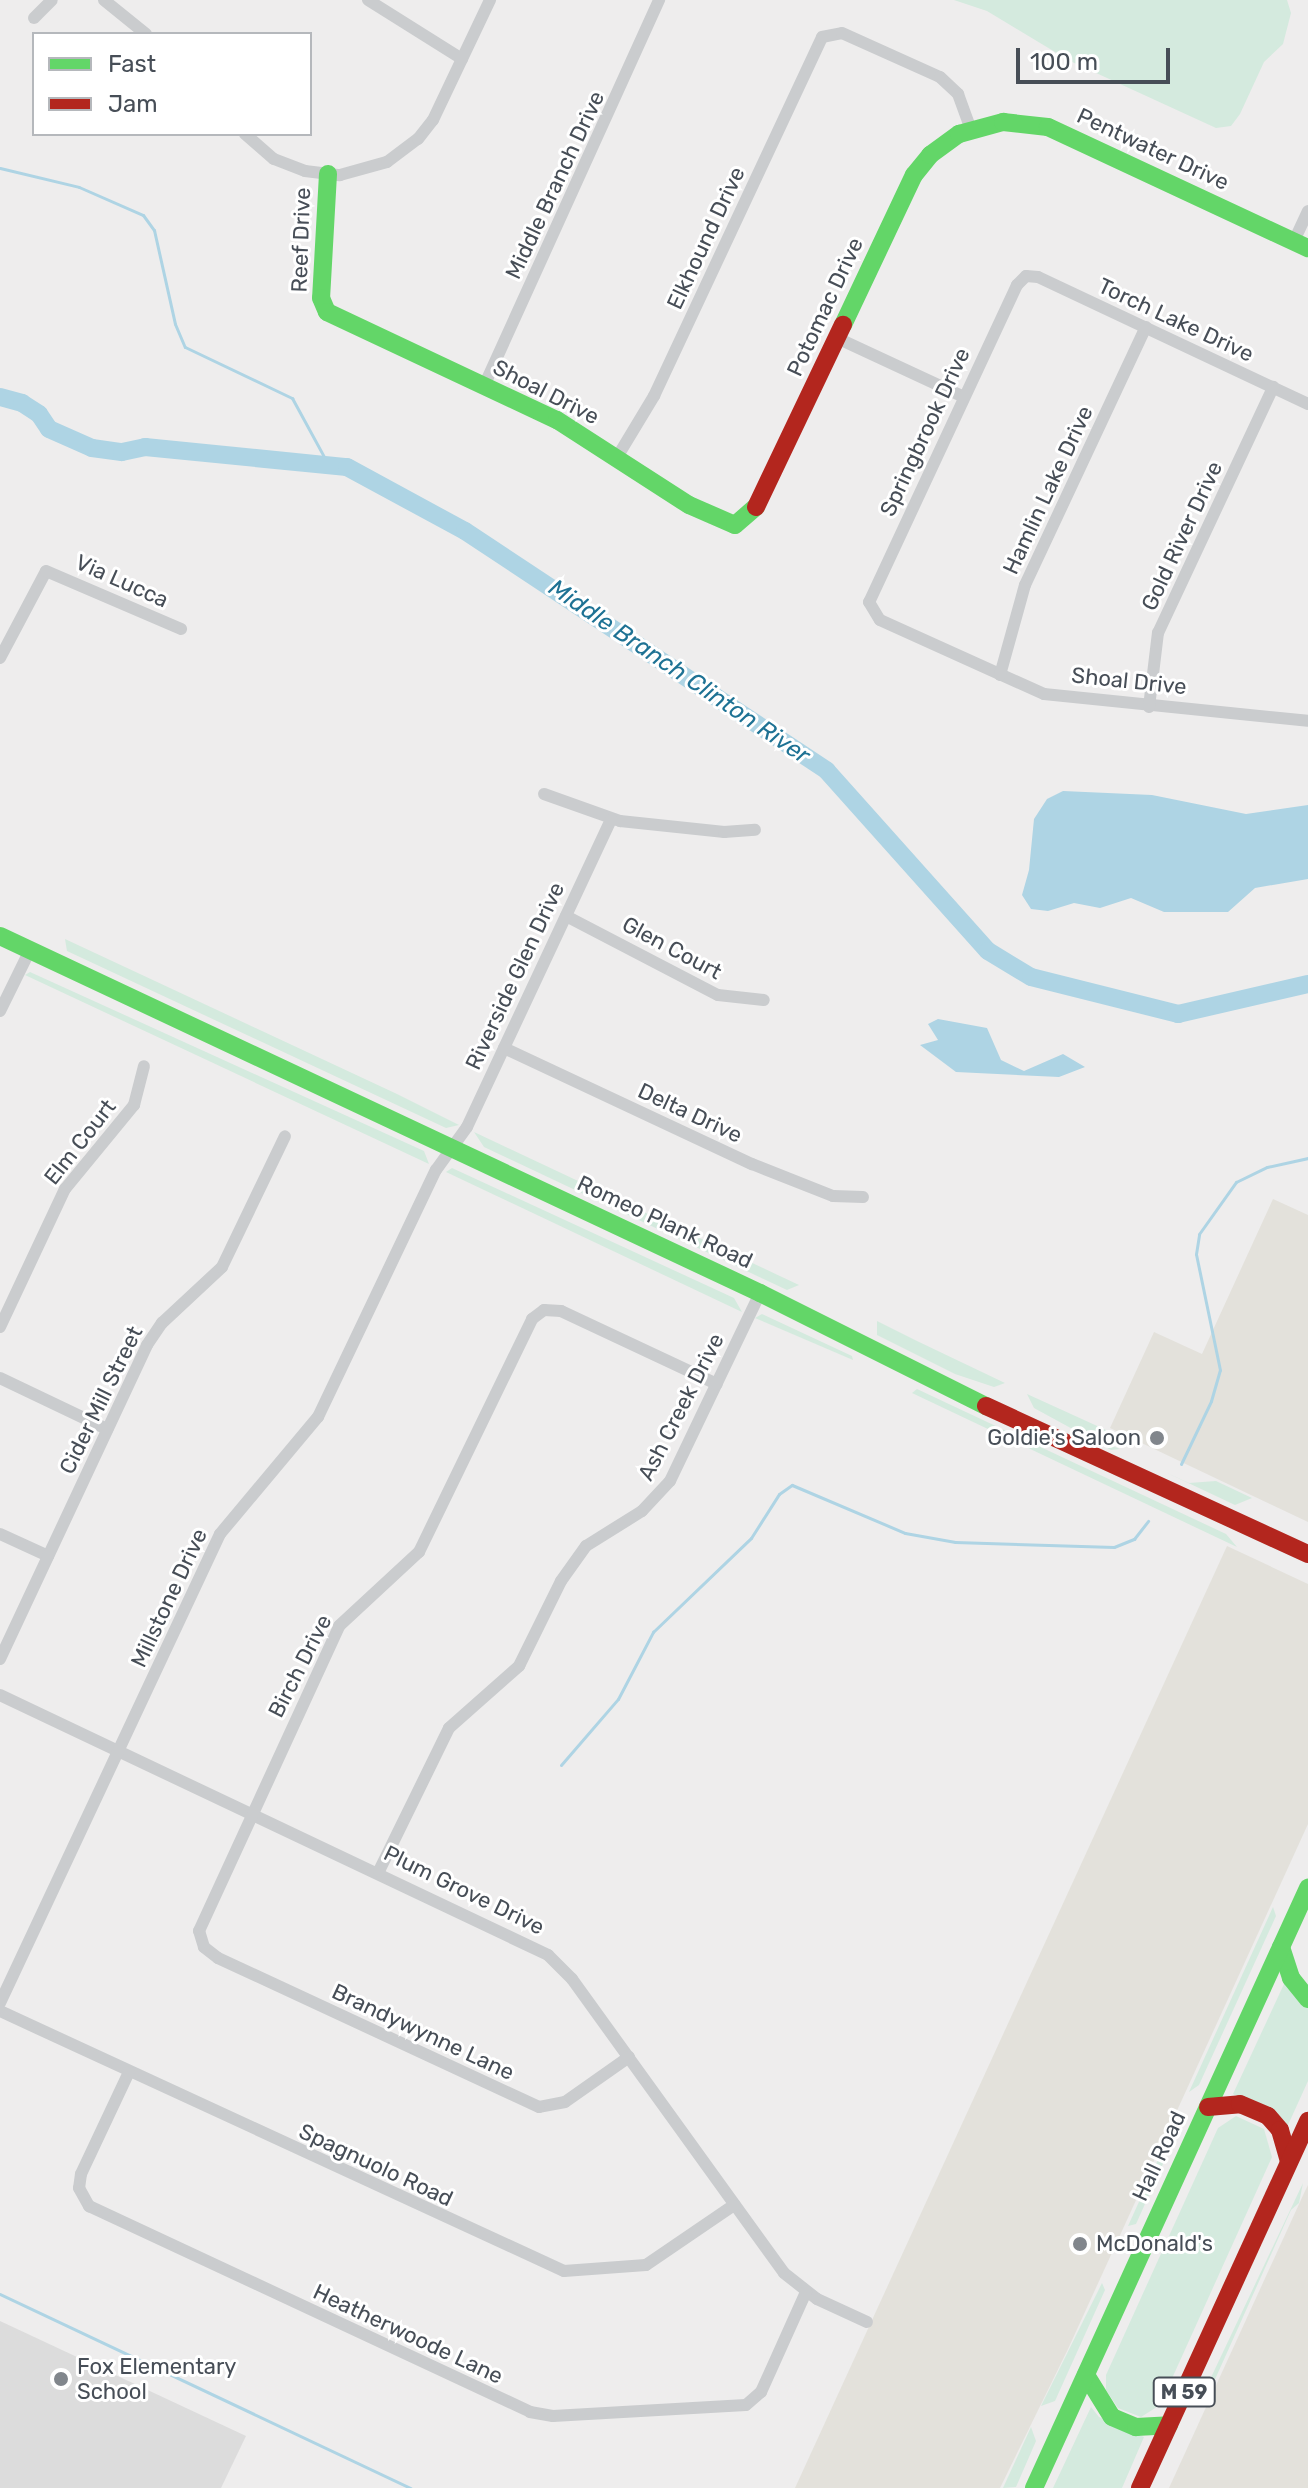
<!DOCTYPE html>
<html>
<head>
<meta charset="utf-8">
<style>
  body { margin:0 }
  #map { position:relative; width:1308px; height:2488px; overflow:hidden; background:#eeeded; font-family:Rubik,sans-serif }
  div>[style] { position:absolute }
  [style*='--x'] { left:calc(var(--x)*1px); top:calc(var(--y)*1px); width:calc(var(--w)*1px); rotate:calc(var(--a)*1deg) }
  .commercial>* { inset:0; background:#e3e1db }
  .education>* { inset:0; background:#dcdcdc }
  .green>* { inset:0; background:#d4eade }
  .water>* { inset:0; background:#aed4e4 }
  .stream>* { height:3px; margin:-1.5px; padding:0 1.5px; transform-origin:1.5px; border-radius:1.5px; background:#aed4e4 }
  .river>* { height:18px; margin:-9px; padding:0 9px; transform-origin:9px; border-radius:9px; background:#aed4e4 }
  .street>* { height:12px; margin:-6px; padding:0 6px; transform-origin:6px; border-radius:6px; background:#caccce }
  .fast>* { height:18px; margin:-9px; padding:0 9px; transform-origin:9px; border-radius:9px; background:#63d668 }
  .jam>* { height:18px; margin:-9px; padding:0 9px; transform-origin:9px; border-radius:9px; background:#b3261e }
  .dots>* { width:22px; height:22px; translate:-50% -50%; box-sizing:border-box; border:4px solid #fff; border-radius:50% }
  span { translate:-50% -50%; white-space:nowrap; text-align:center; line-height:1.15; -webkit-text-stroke:6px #fff; paint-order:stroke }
  .shield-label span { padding:2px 6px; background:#fff; border:2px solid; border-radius:6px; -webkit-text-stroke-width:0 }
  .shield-label { font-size:20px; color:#474e57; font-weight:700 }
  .street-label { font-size:22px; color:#474e57 }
  .poi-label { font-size:22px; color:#474e57 }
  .right { translate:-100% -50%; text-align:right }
  .left { translate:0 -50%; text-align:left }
  .water-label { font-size:24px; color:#1e7294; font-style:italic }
  .legend { position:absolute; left:32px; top:32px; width:280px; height:104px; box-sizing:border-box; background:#fff; border:2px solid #b5b8bc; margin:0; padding:10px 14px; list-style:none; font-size:24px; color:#474e57 }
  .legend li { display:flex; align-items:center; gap:16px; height:40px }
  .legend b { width:40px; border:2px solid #b5b8bc }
  .scale { position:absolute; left:1016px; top:48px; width:154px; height:36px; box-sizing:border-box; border:4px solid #474e57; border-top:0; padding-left:10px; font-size:24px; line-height:28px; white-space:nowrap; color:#474e57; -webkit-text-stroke:6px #fff; paint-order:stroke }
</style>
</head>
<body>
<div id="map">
  <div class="commercial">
    <i style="clip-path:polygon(1273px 1199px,1308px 1215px,1308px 1522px,1110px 1428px,1154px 1332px,1202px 1354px)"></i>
    <i style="clip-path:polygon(1227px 1546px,1308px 1584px,1308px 1824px,1068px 2349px,1000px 2488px,795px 2488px)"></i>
    <i style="clip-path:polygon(1308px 2185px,1308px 2488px,1169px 2488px,1305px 2191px)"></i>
  </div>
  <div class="education">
    <i style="clip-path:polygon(0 2321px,246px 2436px,221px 2488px,0 2488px)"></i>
  </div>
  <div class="green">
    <i style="clip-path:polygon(954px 0,1287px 0,1291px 13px,1283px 44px,1264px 62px,1240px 114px,1231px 126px,1216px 128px,1070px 61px,987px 11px)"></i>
    <i style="clip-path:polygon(65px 939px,397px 1094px,459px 1125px,446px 1128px,67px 951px)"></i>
    <i style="clip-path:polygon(30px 972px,424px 1151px,429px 1164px,25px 975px)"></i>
    <i style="clip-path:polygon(474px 1132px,799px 1285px,787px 1290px,484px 1147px)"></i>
    <i style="clip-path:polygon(452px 1168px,734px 1298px,742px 1312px,446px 1172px)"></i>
    <i style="clip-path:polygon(762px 1314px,852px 1356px,853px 1360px,755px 1318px)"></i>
    <i style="clip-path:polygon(877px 1321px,917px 1341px,1005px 1383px,994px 1387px,955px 1374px,877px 1335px)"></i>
    <i style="clip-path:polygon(917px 1389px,1226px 1534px,1237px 1547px,912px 1393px)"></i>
    <i style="clip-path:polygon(1027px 1394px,1106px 1430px,1107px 1444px,1120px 1449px,1111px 1450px,1034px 1408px)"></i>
    <i style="clip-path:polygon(1165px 1472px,1189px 1483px,1216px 1481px,1252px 1498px,1235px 1505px)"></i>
    <i style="clip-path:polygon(1273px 1907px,1276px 1916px,1199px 2085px,1189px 2092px)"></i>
    <i style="clip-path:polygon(1284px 1984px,1308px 2008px,1308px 2081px,1288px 2125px,1233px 2094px)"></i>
    <i style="clip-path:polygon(1236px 2116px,1264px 2129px,1272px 2157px,1160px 2405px,1141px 2417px,1118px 2408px,1106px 2390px,1106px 2375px,1218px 2128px)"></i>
    <i style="clip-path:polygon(1177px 2118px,1179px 2128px,1136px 2224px,1128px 2226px)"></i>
    <i style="clip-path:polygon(1303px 2183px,1299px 2203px,1291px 2210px,1208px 2395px,1206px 2388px)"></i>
    <i style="clip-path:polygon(1102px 2283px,1105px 2290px,1055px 2401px,1041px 2406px)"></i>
    <i style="clip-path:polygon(1091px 2407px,1099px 2417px,1144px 2437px,1122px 2488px,1053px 2488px)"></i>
    <i style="clip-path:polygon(1031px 2427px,1036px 2441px,1016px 2487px,1003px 2488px)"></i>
  </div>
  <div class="water">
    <i style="clip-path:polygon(1063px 791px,1152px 795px,1246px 814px,1308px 805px,1308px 879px,1255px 888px,1228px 912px,1164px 912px,1131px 898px,1100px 908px,1074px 903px,1048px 911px,1031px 909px,1022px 895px,1029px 870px,1034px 819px,1047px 799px)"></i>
    <i style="clip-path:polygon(938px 1019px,987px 1028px,1001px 1060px,1024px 1071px,1063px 1054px,1085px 1067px,1059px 1077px,956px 1072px,920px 1045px,938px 1040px,928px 1024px)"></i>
  </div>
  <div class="stream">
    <i style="--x:0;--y:168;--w:81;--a:13.5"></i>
    <i style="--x:79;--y:187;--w:70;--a:23.6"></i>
    <i style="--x:143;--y:215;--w:19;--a:54"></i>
    <i style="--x:154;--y:230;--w:96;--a:77.4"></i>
    <i style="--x:175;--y:324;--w:25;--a:67"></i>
    <i style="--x:185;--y:347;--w:119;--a:25.5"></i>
    <i style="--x:292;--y:398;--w:75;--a:61.4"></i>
    <i style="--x:1181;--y:1464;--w:70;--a:-64.5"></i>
    <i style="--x:1211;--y:1401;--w:32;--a:-74"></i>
    <i style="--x:1220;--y:1370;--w:118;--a:-101.7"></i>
    <i style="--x:1196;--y:1254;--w:20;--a:-81"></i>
    <i style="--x:1199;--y:1234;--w:64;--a:-54.6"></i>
    <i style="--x:1236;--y:1182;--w:34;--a:-26"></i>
    <i style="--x:1267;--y:1167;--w:42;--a:-12.4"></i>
    <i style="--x:561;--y:1765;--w:87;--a:-49.2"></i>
    <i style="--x:618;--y:1699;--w:76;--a:-62.4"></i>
    <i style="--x:653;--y:1632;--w:136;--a:-43.8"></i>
    <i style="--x:751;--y:1538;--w:52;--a:-57.5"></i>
    <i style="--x:779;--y:1494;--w:16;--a:-35"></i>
    <i style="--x:792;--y:1485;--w:123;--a:23"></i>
    <i style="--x:905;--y:1533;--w:51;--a:10.2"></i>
    <i style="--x:955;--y:1542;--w:159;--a:1.8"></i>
    <i style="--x:1114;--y:1547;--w:22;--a:-22"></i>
    <i style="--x:1134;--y:1539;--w:23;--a:-52"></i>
    <i style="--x:0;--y:2294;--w:454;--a:25.3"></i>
  </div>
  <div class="river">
    <i style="--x:0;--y:397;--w:23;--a:15"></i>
    <i style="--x:22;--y:403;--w:20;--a:33"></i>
    <i style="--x:39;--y:414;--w:18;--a:56"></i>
    <i style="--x:49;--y:429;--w:47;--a:23.8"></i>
    <i style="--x:92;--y:448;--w:30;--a:8"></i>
    <i style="--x:122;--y:452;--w:24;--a:-12"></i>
    <i style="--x:145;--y:447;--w:203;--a:5.7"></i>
    <i style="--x:347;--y:467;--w:134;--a:28.5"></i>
    <i style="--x:465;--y:531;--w:434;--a:33.5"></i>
    <i style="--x:827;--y:771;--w:241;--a:48.2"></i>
    <i style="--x:988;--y:951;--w:50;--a:31.2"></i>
    <i style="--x:1031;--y:977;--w:152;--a:14.1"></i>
    <i style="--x:1178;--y:1014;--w:133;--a:-13"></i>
  </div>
  <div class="street">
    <i style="--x:104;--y:0;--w:54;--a:39"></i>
    <i style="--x:368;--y:0;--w:111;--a:32.1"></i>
    <i style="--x:34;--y:18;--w:25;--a:-45"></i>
    <i style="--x:245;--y:134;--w:38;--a:41"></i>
    <i style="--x:274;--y:159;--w:33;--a:21"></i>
    <i style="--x:305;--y:171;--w:35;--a:7"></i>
    <i style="--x:340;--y:175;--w:49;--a:-15.5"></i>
    <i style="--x:387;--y:162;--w:39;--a:-37"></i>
    <i style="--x:418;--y:139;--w:24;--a:-52"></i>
    <i style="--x:433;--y:120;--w:133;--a:-64.6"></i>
    <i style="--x:1294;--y:241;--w:33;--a:-65"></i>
    <i style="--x:837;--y:338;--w:140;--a:24.9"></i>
    <i style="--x:484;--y:386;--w:424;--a:-65.6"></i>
    <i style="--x:1308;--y:404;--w:298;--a:-154.8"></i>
    <i style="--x:1038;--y:277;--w:12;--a:-175"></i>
    <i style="--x:1026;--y:276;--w:13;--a:135"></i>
    <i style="--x:1017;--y:285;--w:350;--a:115"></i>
    <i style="--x:869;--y:602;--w:21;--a:59"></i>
    <i style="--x:880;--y:620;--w:180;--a:24.3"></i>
    <i style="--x:1044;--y:694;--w:265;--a:5.8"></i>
    <i style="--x:616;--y:459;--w:74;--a:-58.9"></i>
    <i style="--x:654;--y:396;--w:396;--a:-64.9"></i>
    <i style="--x:822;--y:37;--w:20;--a:-11"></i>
    <i style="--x:842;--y:33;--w:107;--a:24.2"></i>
    <i style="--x:940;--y:77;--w:25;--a:43"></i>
    <i style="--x:958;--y:94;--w:37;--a:70"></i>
    <i style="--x:0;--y:658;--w:98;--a:-62.1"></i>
    <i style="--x:46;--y:571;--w:147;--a:23.2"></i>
    <i style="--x:1000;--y:675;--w:93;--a:-74.5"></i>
    <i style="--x:1025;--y:585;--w:285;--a:-64.9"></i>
    <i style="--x:1149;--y:707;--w:75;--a:-83.1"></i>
    <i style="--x:1158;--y:633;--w:272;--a:-64.9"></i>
    <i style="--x:544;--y:794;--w:81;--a:19.6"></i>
    <i style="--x:620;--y:821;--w:105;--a:6"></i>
    <i style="--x:724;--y:832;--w:31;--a:-4"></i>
    <i style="--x:566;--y:916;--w:171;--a:27.5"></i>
    <i style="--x:718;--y:995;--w:46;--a:6.2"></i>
    <i style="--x:0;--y:1011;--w:68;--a:-63.8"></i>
    <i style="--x:504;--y:1048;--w:274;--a:25.1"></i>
    <i style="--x:752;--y:1164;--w:87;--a:21.6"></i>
    <i style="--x:833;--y:1196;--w:30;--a:2"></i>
    <i style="--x:0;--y:1327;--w:153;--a:-64.8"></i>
    <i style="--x:65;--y:1189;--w:109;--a:-50.6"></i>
    <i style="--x:134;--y:1105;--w:40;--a:-75.6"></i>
    <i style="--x:0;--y:1378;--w:119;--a:25.5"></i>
    <i style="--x:0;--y:1534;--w:53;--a:24.6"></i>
    <i style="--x:0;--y:1659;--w:347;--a:-64.9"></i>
    <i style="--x:147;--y:1345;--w:27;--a:-56"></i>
    <i style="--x:162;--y:1323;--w:82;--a:-43"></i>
    <i style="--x:222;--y:1267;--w:145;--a:-64.3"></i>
    <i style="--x:0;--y:1695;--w:607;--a:25.38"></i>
    <i style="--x:548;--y:1955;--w:34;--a:45"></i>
    <i style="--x:572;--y:1979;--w:362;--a:54.2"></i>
    <i style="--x:784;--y:2273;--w:42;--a:38.2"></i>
    <i style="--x:817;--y:2299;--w:55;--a:24.7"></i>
    <i style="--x:379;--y:1871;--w:159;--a:-63.9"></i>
    <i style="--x:449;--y:1728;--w:94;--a:-41.5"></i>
    <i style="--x:519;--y:1666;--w:95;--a:-63.7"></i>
    <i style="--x:561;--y:1581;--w:43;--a:-54.5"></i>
    <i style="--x:586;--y:1546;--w:66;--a:-32"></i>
    <i style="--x:642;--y:1511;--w:41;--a:-47"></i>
    <i style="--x:670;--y:1481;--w:208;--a:-64.4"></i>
    <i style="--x:0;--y:2003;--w:518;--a:-64.87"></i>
    <i style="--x:220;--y:1534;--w:153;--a:-50.1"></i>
    <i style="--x:318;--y:1417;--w:274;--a:-64.5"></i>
    <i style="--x:436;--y:1170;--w:53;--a:-54.2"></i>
    <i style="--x:467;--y:1127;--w:340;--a:-64.9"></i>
    <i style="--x:0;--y:2011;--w:621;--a:24.75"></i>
    <i style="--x:564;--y:2271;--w:82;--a:-4.2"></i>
    <i style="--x:646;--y:2265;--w:107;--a:-34.3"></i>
    <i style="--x:629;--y:2057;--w:78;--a:144.9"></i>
    <i style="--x:565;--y:2102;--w:26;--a:169"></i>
    <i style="--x:539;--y:2107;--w:354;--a:-155.1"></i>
    <i style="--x:218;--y:1958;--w:18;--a:-142"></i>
    <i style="--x:204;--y:1947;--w:17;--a:-107"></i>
    <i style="--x:199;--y:1931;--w:336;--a:-65.3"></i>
    <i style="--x:339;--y:1626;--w:109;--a:-42.8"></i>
    <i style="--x:419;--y:1552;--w:259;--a:-64.1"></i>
    <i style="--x:532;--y:1319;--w:15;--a:-37"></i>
    <i style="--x:544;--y:1310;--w:17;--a:3"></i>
    <i style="--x:561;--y:1311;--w:172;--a:25.1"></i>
    <i style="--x:129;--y:2072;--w:113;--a:115.2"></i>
    <i style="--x:81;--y:2174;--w:14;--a:98"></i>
    <i style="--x:79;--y:2188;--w:21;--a:61"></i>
    <i style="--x:89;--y:2206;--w:487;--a:25"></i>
    <i style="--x:530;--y:2412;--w:23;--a:10"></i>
    <i style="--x:553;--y:2416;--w:193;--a:-3.3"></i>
    <i style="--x:746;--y:2405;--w:20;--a:-41"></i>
    <i style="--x:761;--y:2392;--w:110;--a:-65.8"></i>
  </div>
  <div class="fast">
    <i style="--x:328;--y:174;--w:124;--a:93.2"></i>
    <i style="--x:321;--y:298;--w:15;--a:67"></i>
    <i style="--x:327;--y:312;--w:254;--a:25.2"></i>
    <i style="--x:557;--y:420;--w:157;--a:32.8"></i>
    <i style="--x:689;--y:505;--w:50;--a:23.5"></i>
    <i style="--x:735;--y:525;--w:28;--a:-41"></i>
    <i style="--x:843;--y:325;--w:166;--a:-64.7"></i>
    <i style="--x:914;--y:175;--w:26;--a:-51"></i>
    <i style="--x:930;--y:155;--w:36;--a:-36"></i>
    <i style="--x:959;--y:134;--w:46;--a:-15.3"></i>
    <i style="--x:1003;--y:122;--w:45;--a:6.3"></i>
    <i style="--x:1048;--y:127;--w:287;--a:25"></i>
    <i style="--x:0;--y:936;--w:840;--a:25.16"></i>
    <i style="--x:760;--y:1293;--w:253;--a:26.6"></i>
    <i style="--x:1281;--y:1947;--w:33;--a:72"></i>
    <i style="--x:1291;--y:1978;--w:27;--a:51"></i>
    <i style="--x:1086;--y:2375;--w:49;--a:58.2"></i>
    <i style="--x:1112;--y:2417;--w:26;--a:23"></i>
    <i style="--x:1136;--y:2427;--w:33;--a:-3"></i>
    <i style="--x:1034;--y:2488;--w:660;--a:-65.46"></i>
  </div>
  <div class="jam">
    <i style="--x:756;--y:507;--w:202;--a:-64.5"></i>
    <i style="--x:986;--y:1406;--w:354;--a:24.7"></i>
    <i style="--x:1208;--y:2107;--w:32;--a:-5"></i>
    <i style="--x:1240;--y:2104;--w:30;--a:23"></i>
    <i style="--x:1268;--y:2116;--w:18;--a:49"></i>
    <i style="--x:1280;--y:2130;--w:32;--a:74"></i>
    <i style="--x:1140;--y:2488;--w:404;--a:-65.4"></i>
  </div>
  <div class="dots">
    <i style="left:1157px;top:1438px;background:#81868c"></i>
    <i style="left:1080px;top:2244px;background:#81868c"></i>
    <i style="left:61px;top:2379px;background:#81868c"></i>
  </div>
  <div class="shield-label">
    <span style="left:1184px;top:2392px">M 59</span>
  </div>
  <div class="street-label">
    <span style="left:1153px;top:149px;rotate:25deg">Pentwater Drive</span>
    <span style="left:555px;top:185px;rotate:-65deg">Middle Branch Drive</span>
    <span style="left:706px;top:238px;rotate:-65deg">Elkhound Drive</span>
    <span style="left:301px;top:240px;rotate:-88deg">Reef Drive</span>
    <span style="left:825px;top:307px;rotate:-65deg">Potomac Drive</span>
    <span style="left:1176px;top:320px;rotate:25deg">Torch Lake Drive</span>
    <span style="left:546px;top:392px;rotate:27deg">Shoal Drive</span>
    <span style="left:925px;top:432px;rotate:-65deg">Springbrook Drive</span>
    <span style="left:1048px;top:490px;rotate:-65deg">Hamlin Lake Drive</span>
    <span style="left:1182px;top:536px;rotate:-65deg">Gold River Drive</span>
    <span style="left:122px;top:581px;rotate:24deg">Via Lucca</span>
    <span style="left:1129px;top:681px;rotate:6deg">Shoal Drive</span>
    <span style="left:672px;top:948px;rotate:28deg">Glen Court</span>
    <span style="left:515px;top:976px;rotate:-65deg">Riverside Glen Drive</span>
    <span style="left:690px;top:1113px;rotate:25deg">Delta Drive</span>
    <span style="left:80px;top:1142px;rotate:-52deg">Elm Court</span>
    <span style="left:665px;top:1222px;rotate:25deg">Romeo Plank Road</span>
    <span style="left:101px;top:1400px;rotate:-64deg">Cider Mill Street</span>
    <span style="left:681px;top:1407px;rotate:-63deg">Ash Creek Drive</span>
    <span style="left:169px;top:1598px;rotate:-65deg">Millstone Drive</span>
    <span style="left:300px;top:1666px;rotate:-63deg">Birch Drive</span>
    <span style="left:464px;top:1890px;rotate:26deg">Plum Grove Drive</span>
    <span style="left:423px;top:2032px;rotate:25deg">Brandywynne Lane</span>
    <span style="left:1159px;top:2156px;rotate:-65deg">Hall Road</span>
    <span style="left:376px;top:2165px;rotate:25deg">Spagnuolo Road</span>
    <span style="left:408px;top:2334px;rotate:25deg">Heatherwoode Lane</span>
  </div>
  <div class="poi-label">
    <span class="right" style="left:1141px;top:1438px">Goldie's Saloon</span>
    <span class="left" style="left:1096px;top:2244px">McDonald's</span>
    <span class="left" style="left:77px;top:2379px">Fox Elementary<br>School</span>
  </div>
  <div class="water-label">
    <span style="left:679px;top:672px;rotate:34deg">Middle Branch Clinton River</span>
  </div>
  <ul class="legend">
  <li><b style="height:10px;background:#63d668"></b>Fast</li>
  <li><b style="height:10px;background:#b3261e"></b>Jam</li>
  </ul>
  <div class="scale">100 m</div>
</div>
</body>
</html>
